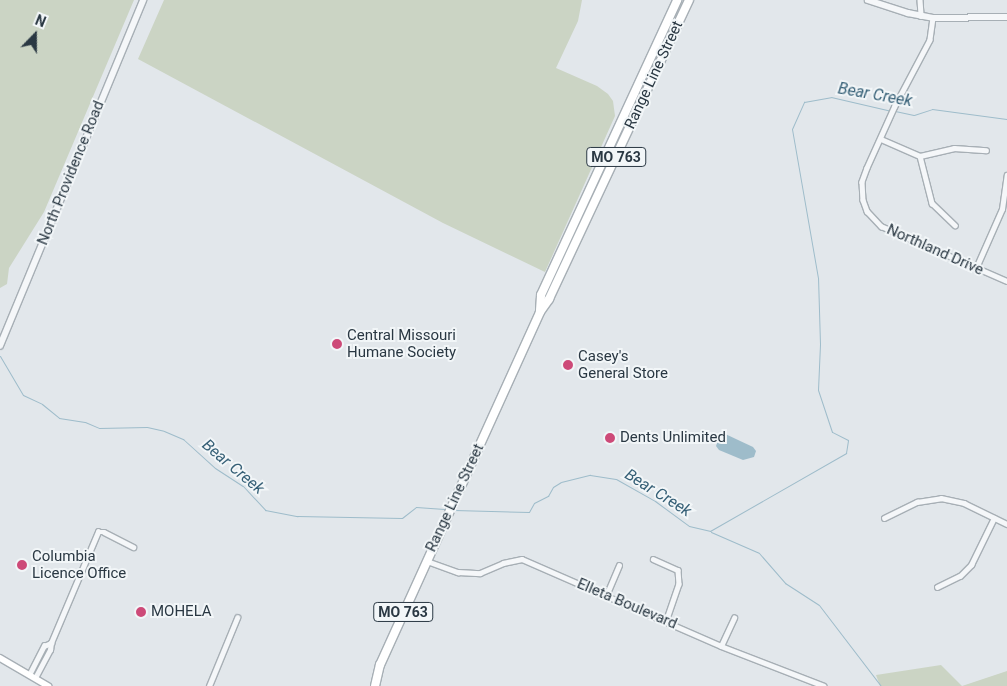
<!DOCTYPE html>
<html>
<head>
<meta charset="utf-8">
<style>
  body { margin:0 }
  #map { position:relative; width:1007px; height:686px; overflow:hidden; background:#e2e7eb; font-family:Roboto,sans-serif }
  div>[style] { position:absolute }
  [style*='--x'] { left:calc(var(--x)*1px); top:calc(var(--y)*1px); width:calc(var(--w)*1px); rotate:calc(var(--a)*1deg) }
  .green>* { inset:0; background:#cbd4c4 }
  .water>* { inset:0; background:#9ebcca }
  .stream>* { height:1px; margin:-0.5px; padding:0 0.5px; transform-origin:0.5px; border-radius:0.5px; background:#9ebcca }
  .roads { filter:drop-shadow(1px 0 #a7afb5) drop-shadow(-1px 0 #a7afb5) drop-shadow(0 1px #a7afb5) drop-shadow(0 -1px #a7afb5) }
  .minor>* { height:4.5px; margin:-2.25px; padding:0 2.25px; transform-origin:2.25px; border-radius:2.25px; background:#f5f7f9 }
  .tertiary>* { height:5.5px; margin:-2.75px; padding:0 2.75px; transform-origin:2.75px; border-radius:2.75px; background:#f5f7f9 }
  .secondary>* { height:6px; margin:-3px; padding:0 3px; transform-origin:3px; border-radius:3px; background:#fff }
  .primary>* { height:8px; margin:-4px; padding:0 4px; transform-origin:4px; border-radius:4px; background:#fff }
  .dots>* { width:14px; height:14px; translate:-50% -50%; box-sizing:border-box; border:2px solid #f2f6f8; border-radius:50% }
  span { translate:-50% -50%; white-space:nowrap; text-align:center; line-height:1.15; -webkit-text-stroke:4px #f2f6f8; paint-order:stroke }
  .shield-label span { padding:1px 4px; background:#f2f6f8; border:1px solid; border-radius:4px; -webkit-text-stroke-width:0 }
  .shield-label { font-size:14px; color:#2a3843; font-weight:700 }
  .street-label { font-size:15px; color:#2a3843 }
  .poi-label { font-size:15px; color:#2a3843 }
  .left { translate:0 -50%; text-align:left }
  .water-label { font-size:16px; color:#355f76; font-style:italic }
  .north { position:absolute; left:10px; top:10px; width:50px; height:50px; -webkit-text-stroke:4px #f2f6f8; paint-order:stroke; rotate:22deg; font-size:14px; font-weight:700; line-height:20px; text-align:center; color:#2a3843 }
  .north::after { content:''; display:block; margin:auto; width:18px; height:22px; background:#2a3843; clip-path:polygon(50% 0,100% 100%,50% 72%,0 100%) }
</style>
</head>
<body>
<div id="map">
  <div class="green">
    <i style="clip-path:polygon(0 0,134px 0,44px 212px,9px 268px,7px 284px,0 288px)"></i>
    <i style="clip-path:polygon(164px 0,582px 0,578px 21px,556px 68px,597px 86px,608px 94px,613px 101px,615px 116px,545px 272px,443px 223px,138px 59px)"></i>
    <i style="clip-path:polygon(941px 665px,962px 686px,1007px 671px,1007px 686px,880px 686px,876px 675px)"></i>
  </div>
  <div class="water">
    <i style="clip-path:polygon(721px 432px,753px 447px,756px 451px,754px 457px,743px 460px,719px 450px,716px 446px)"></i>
  </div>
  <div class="stream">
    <i style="--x:895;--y:111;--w:19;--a:12"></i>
    <i style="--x:914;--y:115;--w:19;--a:-18"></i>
    <i style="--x:932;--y:109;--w:76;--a:7.6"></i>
    <i style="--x:0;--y:356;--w:45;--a:59.5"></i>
    <i style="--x:23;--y:395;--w:21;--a:25"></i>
    <i style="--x:42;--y:404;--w:22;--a:39"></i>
    <i style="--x:59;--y:418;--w:26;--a:9"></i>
    <i style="--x:85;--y:422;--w:15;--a:23"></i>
    <i style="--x:99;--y:428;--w:48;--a:-1.2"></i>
    <i style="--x:147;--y:427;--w:17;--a:13"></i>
    <i style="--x:164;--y:431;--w:21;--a:23"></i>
    <i style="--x:183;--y:439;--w:43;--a:42.2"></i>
    <i style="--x:215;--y:468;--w:33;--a:33"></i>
    <i style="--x:243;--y:486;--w:33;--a:47"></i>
    <i style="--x:265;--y:510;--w:33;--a:11"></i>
    <i style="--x:297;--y:516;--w:105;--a:1.1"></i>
    <i style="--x:402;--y:518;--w:18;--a:-38"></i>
    <i style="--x:416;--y:507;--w:32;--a:4"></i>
    <i style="--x:454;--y:510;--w:75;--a:1.5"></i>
    <i style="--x:529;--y:512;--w:10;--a:-61"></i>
    <i style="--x:534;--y:503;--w:16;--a:-27"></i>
    <i style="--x:548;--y:496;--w:10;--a:-61"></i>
    <i style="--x:553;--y:487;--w:9;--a:-32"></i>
    <i style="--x:561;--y:482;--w:30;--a:-14"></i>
    <i style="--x:590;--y:475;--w:26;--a:9"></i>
    <i style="--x:616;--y:479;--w:45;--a:29.4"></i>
    <i style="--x:655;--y:501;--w:42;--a:36.3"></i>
    <i style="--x:689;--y:526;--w:22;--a:13"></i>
    <i style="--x:710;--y:531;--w:157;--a:-29.8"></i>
    <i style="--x:846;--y:453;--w:13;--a:-81"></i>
    <i style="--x:848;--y:440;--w:18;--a:-153"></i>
    <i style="--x:832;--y:432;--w:44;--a:-108.4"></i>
    <i style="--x:818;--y:390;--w:46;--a:-87.5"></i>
    <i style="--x:820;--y:344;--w:66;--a:-91.7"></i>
    <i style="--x:818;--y:278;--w:151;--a:-99.9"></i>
    <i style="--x:792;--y:129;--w:30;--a:-66"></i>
    <i style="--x:804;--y:102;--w:27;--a:-10"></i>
    <i style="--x:831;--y:97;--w:62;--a:13.1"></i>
    <i style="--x:711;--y:532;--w:52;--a:23.6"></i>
    <i style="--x:759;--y:553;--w:40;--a:49"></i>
    <i style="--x:785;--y:583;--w:40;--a:32.9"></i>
    <i style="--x:819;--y:605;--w:102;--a:52.6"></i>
  </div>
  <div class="roads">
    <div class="minor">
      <i style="--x:920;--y:0;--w:16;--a:86"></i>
      <i style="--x:933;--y:18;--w:22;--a:98"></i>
      <i style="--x:930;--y:40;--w:75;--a:117.9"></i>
      <i style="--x:895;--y:106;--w:68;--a:114.3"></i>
      <i style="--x:867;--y:168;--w:15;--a:110"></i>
      <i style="--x:862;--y:182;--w:18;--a:87"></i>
      <i style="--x:863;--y:200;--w:12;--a:70"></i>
      <i style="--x:867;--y:211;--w:21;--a:47"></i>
      <i style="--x:881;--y:226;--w:137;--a:23.6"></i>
      <i style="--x:881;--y:139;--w:43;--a:23.6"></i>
      <i style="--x:920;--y:156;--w:35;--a:-13"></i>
      <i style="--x:954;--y:148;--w:32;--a:4"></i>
      <i style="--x:920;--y:156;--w:49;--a:75.7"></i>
      <i style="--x:932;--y:203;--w:32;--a:44"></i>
      <i style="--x:976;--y:268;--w:64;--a:-66.2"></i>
      <i style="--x:1002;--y:209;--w:34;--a:-82"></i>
      <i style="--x:884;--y:518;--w:37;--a:-26"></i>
      <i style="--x:917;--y:502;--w:24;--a:-9"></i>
      <i style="--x:941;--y:498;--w:24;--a:12"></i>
      <i style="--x:964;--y:503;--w:48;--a:26"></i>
      <i style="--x:653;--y:559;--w:27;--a:24"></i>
      <i style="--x:678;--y:570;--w:14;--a:86"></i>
      <i style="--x:679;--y:584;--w:39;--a:109"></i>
      <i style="--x:427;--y:561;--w:33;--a:20"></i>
      <i style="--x:458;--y:572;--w:22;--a:3"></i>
      <i style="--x:480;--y:573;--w:25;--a:-23"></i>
      <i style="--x:503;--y:563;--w:19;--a:-12"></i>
      <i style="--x:522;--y:559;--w:217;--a:23.6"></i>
      <i style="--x:721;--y:646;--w:110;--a:21.2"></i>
      <i style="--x:937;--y:587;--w:25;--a:-26"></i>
      <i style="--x:960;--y:576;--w:16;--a:-45"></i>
      <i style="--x:971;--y:565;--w:52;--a:-63.9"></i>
      <i style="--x:606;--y:596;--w:33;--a:-67"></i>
      <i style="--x:721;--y:646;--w:31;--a:-65"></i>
      <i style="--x:29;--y:675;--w:33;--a:-63"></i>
      <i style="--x:44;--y:646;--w:8;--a:-23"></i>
      <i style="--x:35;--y:678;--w:32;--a:-62"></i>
      <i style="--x:50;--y:650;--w:7;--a:-82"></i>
      <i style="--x:51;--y:643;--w:121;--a:-67.1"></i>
      <i style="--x:98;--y:532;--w:6;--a:0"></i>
      <i style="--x:104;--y:532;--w:33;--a:27"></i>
      <i style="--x:209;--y:686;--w:74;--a:-67.6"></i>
    </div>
    <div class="tertiary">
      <i style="--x:868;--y:0;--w:42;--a:18"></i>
      <i style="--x:908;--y:13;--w:25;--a:11"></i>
      <i style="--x:933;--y:18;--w:74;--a:-0.8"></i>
      <i style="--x:0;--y:346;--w:374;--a:-67.5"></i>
    </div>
    <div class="secondary">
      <i style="--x:0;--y:658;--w:56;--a:30.3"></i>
    </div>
    <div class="primary">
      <i style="--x:540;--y:310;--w:15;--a:-86"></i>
      <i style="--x:541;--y:295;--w:325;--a:-65.2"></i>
      <i style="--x:375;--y:686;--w:22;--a:-77"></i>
      <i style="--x:380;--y:665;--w:388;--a:-65.6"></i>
      <i style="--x:540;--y:312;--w:16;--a:-55"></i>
      <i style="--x:549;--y:299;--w:330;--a:-64.9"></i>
    </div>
  </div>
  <div class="dots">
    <i style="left:337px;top:344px;background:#cd4a78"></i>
    <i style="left:568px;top:365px;background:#cd4a78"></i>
    <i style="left:610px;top:438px;background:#cd4a78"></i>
    <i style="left:22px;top:565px;background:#cd4a78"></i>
    <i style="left:141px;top:612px;background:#cd4a78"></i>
  </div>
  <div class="shield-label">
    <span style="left:616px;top:157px">MO 763</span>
    <span style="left:403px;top:612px">MO 763</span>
  </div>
  <div class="street-label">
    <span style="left:654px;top:75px;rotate:-65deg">Range Line Street</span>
    <span style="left:71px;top:173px;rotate:-68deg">North Providence Road</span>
    <span style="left:935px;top:250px;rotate:24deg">Northland Drive</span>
    <span style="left:455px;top:498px;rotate:-65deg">Range Line Street</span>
    <span style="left:627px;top:604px;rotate:23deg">Elleta Boulevard</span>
  </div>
  <div class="poi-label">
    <span class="left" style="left:347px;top:344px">Central Missouri<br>Humane Society</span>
    <span class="left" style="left:578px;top:365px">Casey's<br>General Store</span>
    <span class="left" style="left:620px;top:438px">Dents Unlimited</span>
    <span class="left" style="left:32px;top:565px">Columbia<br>Licence Office</span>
    <span class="left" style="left:151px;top:612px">MOHELA</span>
  </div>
  <div class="water-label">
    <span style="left:875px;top:95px;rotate:10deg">Bear Creek</span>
    <span style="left:233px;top:467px;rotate:40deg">Bear Creek</span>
    <span style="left:658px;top:493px;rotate:32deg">Bear Creek</span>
  </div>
  <div class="north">N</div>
</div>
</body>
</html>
